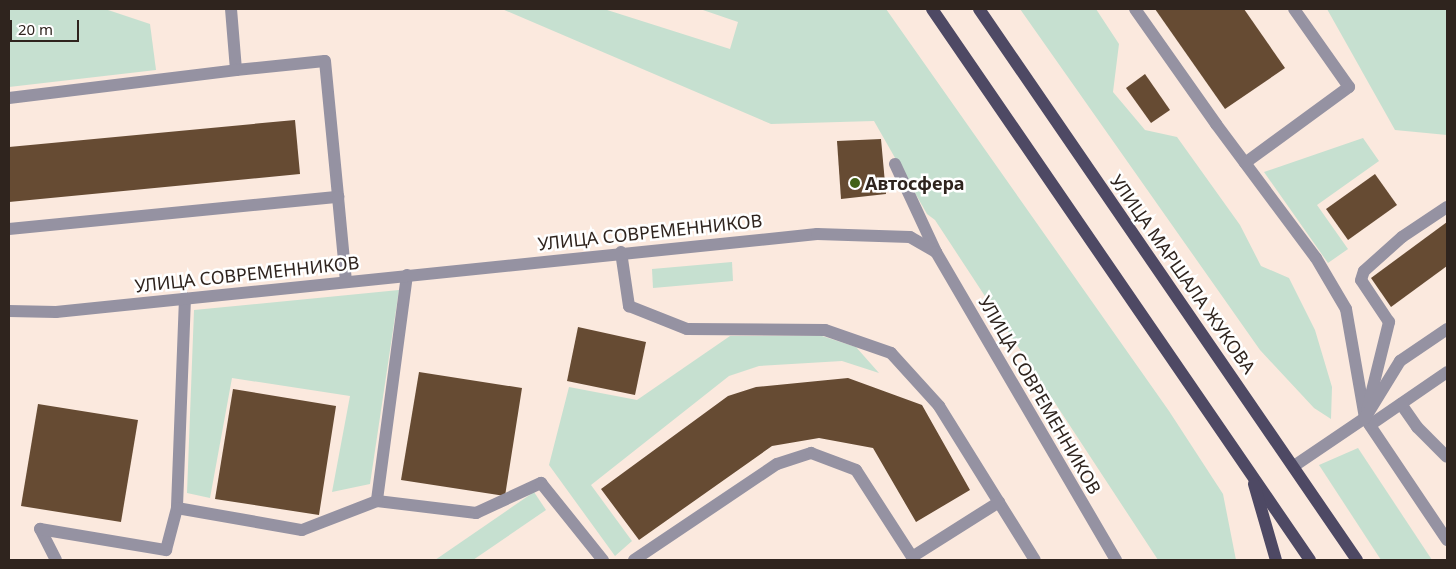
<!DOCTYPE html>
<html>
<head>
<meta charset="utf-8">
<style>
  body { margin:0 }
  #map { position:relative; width:1456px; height:569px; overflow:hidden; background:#fbe9de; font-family:"Noto Sans",sans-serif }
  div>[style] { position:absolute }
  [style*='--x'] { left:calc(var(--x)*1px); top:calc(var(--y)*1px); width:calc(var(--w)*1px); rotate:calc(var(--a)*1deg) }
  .green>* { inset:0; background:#c6e0d0 }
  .building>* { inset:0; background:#664b33 }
  .minor>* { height:12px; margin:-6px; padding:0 6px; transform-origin:6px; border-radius:6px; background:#9592a2 }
  .major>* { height:12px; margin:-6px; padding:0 6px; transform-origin:6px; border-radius:6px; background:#4e4964 }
  .dots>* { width:14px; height:14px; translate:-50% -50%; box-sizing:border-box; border:2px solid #fff; border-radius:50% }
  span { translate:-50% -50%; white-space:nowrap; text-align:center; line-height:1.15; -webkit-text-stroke:5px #fff; paint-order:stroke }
  .poi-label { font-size:18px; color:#2f241e; font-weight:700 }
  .left { translate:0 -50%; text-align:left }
  .street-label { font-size:18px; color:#2f241e }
  .frame { position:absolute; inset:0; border:10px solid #2f241e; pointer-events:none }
  .scale { position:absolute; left:10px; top:20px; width:69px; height:22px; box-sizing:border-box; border:2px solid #2f241e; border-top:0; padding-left:6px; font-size:15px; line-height:18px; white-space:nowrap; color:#2f241e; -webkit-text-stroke:4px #fff; paint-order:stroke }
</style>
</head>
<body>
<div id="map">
  <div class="green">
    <i style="clip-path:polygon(9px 9px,105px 9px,150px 24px,156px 70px,9px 87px)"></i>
    <i style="clip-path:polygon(502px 9px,604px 9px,730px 49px,738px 22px,700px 9px,886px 9px,1169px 411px,1223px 494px,1236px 560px,1158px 560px,935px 220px,927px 214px,874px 121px,771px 124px)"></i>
    <i style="clip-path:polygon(1020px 9px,1096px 9px,1119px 44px,1113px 92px,1145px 130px,1177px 137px,1240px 225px,1261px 266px,1289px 278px,1315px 330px,1332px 387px,1331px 419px,1314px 408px,1260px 350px)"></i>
    <i style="clip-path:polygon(1327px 9px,1447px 9px,1447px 135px,1395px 130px)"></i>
    <i style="clip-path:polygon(1363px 138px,1379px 161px,1317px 205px,1348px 249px,1328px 263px,1264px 172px)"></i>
    <i style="clip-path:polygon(732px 262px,733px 281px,653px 288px,652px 269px)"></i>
    <i style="clip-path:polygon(399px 290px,370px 484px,332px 492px,350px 396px,232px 378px,210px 498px,187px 493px,194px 310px)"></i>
    <i style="clip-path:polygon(730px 336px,822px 336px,856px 347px,879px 373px,842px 361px,759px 366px,729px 376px,591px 485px,632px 541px,615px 556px,549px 465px,569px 387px,637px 400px)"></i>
    <i style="clip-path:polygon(1358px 448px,1432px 560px,1381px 560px,1319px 465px)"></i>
    <i style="clip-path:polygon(534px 492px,546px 510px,473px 560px,435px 560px)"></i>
  </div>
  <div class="building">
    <i style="clip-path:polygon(1155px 9px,1244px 9px,1285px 68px,1225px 109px)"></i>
    <i style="clip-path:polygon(1145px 74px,1170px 110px,1151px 123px,1126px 88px)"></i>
    <i style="clip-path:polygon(295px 120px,300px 174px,9px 202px,9px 147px)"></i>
    <i style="clip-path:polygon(881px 139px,886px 194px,841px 199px,837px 141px)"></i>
    <i style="clip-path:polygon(1375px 174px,1397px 205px,1348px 240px,1326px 209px)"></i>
    <i style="clip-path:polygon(1447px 222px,1447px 266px,1391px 307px,1371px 278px)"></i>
    <i style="clip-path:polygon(578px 327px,646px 342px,635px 395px,567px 381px)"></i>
    <i style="clip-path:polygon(419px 372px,522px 388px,505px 496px,401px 480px)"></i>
    <i style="clip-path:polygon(848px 378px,922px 405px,970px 490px,916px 522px,873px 448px,819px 438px,772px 446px,639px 540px,601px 489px,728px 396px,756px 387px)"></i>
    <i style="clip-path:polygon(233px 389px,336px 406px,319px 515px,215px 499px)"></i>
    <i style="clip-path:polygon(38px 404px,138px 420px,121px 522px,21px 506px)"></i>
  </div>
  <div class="minor">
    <i style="--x:231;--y:9;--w:61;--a:85.3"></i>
    <i style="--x:236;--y:70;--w:89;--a:-5.8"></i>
    <i style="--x:325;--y:61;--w:137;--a:84.5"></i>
    <i style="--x:1135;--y:9;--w:141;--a:54.8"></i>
    <i style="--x:1216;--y:124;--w:167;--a:53.3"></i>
    <i style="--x:1316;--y:258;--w:59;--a:59.5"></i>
    <i style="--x:1346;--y:309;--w:111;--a:80.1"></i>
    <i style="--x:1365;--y:418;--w:147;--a:56.1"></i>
    <i style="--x:9;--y:98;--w:229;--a:-7"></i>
    <i style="--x:1245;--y:163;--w:129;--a:-36.2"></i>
    <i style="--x:1349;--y:87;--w:95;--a:-125.2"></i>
    <i style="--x:895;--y:164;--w:97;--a:65"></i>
    <i style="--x:9;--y:229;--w:331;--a:-5.6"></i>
    <i style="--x:338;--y:197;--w:85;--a:84.6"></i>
    <i style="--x:621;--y:252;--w:55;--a:81.6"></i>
    <i style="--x:629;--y:306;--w:62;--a:21.6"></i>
    <i style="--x:687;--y:329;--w:138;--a:0.4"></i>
    <i style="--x:825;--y:330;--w:70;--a:19.2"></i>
    <i style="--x:891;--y:353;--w:72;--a:47.8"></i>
    <i style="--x:939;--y:406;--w:181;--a:58.1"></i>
    <i style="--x:407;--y:275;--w:228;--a:97.6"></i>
    <i style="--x:377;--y:501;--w:100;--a:6.9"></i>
    <i style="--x:476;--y:513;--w:72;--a:-24.8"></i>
    <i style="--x:541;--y:483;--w:99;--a:51.2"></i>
    <i style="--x:185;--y:298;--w:210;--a:92.2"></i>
    <i style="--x:177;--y:508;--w:127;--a:10"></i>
    <i style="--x:302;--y:530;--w:80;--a:-21.1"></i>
    <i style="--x:9;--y:311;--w:47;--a:1.2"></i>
    <i style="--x:56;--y:312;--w:765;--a:-5.85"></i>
    <i style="--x:817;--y:234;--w:93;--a:1.8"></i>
    <i style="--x:910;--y:237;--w:30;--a:30"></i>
    <i style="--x:936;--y:252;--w:357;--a:59.7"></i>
    <i style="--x:1401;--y:404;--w:28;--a:55"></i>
    <i style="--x:1417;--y:427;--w:42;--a:45"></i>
    <i style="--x:1367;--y:411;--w:92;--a:-76.1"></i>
    <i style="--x:1389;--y:322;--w:50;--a:-123.7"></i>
    <i style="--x:1361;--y:280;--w:9;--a:-72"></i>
    <i style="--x:1364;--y:271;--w:51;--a:-41.8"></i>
    <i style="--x:1402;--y:237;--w:54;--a:-33.7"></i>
    <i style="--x:1370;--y:425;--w:93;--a:-34.5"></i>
    <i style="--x:1294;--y:466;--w:86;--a:-34.1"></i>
    <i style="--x:1365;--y:418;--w:67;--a:-58.4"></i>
    <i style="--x:1400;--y:361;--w:57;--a:-34.2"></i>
    <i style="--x:56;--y:560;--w:35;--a:-117"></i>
    <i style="--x:40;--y:529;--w:128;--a:9.5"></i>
    <i style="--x:166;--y:550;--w:43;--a:-75.3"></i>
    <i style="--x:634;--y:560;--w:172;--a:-33.9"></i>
    <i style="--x:777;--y:464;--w:36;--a:-18"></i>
    <i style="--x:811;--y:453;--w:48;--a:20.7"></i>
    <i style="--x:856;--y:470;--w:103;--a:57.2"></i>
    <i style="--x:912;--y:557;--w:103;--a:-32.3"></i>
  </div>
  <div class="major">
    <i style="--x:932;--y:9;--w:668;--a:55.55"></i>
    <i style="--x:979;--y:9;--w:668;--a:55.55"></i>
    <i style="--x:1254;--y:484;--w:79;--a:73.9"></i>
  </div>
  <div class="dots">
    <i style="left:855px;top:183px;background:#416116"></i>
  </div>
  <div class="poi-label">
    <span class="left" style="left:865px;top:183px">Автосфера</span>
  </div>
  <div class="street-label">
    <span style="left:650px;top:232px;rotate:-6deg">УЛИЦА СОВРЕМЕННИКОВ</span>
    <span style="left:247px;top:274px;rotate:-6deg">УЛИЦА СОВРЕМЕННИКОВ</span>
    <span style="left:1183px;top:274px;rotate:55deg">УЛИЦА МАРШАЛА ЖУКОВА</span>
    <span style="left:1040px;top:395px;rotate:60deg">УЛИЦА СОВРЕМЕННИКОВ</span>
  </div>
  <div class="frame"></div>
  <div class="scale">20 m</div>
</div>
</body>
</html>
